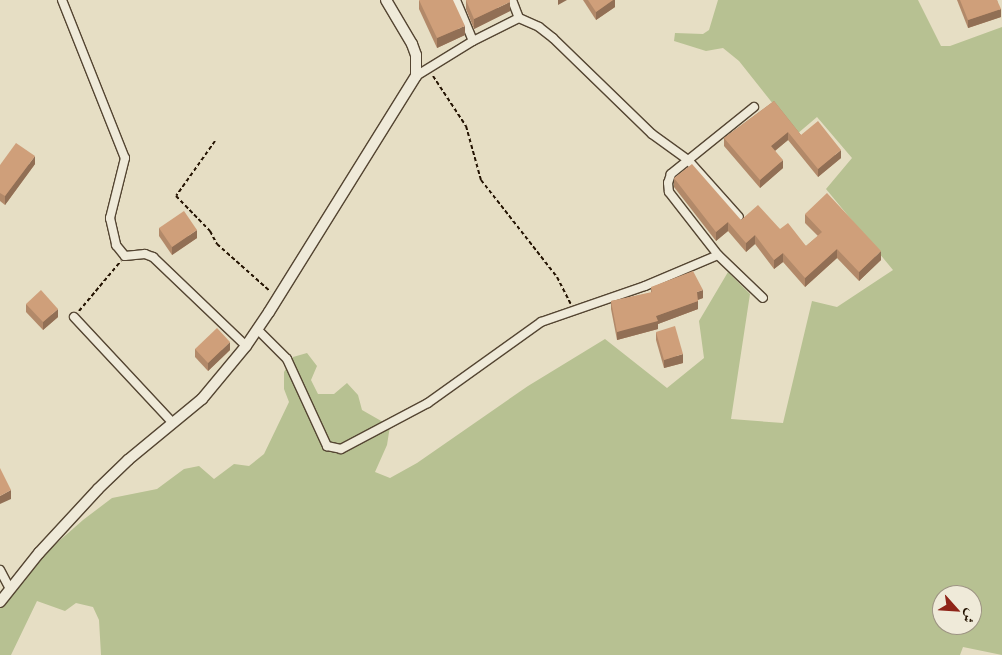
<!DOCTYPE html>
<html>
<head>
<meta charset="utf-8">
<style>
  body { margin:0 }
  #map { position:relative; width:1002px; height:655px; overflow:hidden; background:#e6dec4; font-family:"Libre Caslon Text",Amiri,serif }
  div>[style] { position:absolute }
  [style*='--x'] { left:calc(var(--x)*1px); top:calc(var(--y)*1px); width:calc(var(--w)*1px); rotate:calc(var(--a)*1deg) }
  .green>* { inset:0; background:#b7c192 }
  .path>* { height:2px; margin-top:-1px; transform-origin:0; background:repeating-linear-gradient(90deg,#231201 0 4px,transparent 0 6.5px) }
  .roads { filter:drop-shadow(1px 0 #544532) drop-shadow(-1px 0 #544532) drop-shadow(0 1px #544532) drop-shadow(0 -1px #544532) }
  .minor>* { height:8px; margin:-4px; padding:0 4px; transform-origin:4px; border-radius:4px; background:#efead9 }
  .tertiary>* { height:10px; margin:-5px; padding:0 5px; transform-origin:5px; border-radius:5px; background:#efead9 }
  .wall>* { inset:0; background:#b28969 }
  .shaded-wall>* { inset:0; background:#916f55 }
  .building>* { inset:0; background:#cf9f7a }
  span { translate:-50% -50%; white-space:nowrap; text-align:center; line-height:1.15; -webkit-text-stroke:4px #efead9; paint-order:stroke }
  .north { position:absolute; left:932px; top:585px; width:50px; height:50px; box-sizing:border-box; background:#efead9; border:1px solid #9d9483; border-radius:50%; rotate:116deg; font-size:14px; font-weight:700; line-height:20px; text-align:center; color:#231201 }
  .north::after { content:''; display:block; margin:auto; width:18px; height:22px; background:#8f2418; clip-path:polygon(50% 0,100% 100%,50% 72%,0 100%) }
</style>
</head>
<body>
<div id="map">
  <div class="green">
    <i style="clip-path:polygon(evenodd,718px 0,918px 0,941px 46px,950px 46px,1002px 27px,1002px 655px,963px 647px,960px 655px,101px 655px,99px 620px,93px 607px,76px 603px,65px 611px,37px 601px,11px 655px,0 655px,0 603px,24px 582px,42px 556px,83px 520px,112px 498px,157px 489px,184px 469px,199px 466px,214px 479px,234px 464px,249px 466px,264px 454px,289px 402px,284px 389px,284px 372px,293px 357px,307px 353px,317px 366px,311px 380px,318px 394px,334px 394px,347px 383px,358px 395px,362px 410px,390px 426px,387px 445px,375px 472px,390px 478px,417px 463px,528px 386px,605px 339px,667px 388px,704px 358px,699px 321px,728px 272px,750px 294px,731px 419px,783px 423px,812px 301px,837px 307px,893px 270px,826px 189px,852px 158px,817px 117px,797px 134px,739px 61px,723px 48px,706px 51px,674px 41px,675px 33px,703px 34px,709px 30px,718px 0,942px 595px,972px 595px,972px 625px,942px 625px,942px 595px)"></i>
  </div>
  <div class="path">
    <i style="--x:433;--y:76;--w:60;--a:56.6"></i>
    <i style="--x:466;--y:126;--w:56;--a:74.5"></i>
    <i style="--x:481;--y:180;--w:123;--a:51.9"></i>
    <i style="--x:557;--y:277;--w:30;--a:63"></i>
    <i style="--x:215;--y:141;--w:67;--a:125.3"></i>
    <i style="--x:176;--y:196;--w:49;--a:45.8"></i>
    <i style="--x:210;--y:231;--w:15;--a:62"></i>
    <i style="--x:217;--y:244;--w:71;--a:41.6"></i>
    <i style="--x:79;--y:311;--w:65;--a:-50"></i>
  </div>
  <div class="roads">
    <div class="minor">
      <i style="--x:62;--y:0;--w:170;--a:68.3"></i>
      <i style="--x:125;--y:158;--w:62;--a:104"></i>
      <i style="--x:110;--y:218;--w:28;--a:77"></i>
      <i style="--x:116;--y:245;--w:14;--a:51"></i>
      <i style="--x:125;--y:256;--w:20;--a:-6"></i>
      <i style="--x:145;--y:254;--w:9;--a:21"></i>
      <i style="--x:153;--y:257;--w:129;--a:43.7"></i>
      <i style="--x:456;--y:0;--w:44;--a:67.5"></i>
      <i style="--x:512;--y:0;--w:19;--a:69"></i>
      <i style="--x:519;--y:18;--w:22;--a:24"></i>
      <i style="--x:539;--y:27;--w:18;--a:38"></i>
      <i style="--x:553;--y:38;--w:138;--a:44.1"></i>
      <i style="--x:652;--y:134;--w:44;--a:35.8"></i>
      <i style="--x:688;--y:160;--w:76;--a:48.2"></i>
      <i style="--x:416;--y:76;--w:67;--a:-31.6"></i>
      <i style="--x:473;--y:41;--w:51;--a:-26.6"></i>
      <i style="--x:754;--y:107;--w:107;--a:141.1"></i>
      <i style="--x:671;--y:174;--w:9;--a:108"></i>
      <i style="--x:668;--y:183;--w:9;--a:84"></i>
      <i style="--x:669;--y:192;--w:80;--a:52.1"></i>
      <i style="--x:718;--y:255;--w:62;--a:43.7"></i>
      <i style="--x:74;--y:317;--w:145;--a:47"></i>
      <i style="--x:257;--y:329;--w:42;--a:45"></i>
      <i style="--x:287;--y:359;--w:96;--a:65.3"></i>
      <i style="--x:327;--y:446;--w:14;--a:12"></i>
      <i style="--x:341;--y:449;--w:98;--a:-27.9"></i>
      <i style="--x:428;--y:403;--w:139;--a:-35.6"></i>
      <i style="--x:541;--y:322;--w:110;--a:-19.1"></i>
      <i style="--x:645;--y:286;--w:79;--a:-23"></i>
      <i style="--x:0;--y:570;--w:21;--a:62"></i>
    </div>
    <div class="tertiary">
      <i style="--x:0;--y:602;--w:63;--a:-51.5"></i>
      <i style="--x:39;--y:553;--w:87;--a:-47.3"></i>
      <i style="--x:98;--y:489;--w:42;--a:-44"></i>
      <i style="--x:128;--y:460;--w:96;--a:-39.5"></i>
      <i style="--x:202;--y:399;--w:69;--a:-50.3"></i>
      <i style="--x:246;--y:346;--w:41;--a:-55.9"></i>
      <i style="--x:269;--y:312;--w:278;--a:-58.1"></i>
      <i style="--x:416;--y:76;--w:21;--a:-90"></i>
      <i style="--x:416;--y:55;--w:12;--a:-110"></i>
      <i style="--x:412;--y:44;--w:51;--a:-120.6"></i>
    </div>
  </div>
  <div class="wall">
    <i style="clip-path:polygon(419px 0,465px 35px,437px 48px,419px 9px)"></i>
    <i style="clip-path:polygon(466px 0,510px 11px,474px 29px,466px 9px)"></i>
    <i style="clip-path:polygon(583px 0,615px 0,615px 7px,596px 20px)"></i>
    <i style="clip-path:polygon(957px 0,997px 0,1001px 17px,968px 28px)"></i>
    <i style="clip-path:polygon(774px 101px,801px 135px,841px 158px,818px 177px,788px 140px,775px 151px,783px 168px,760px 188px,724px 146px,724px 138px)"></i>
    <i style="clip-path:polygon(35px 164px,5px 205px,0 201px,0 165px)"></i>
    <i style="clip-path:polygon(674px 178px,741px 220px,780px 229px,806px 246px,818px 236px,805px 223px,805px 214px,881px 260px,859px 281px,837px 258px,805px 287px,783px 262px,774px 269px,755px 244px,746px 252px,728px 231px,716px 241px,674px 187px)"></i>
    <i style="clip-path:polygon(159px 228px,197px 238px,172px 255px,159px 236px)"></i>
    <i style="clip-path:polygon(651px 287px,703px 298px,698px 300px,698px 309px,658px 324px,658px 329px,617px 340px,611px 309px,611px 301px,651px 293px)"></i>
    <i style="clip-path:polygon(26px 304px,58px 317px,43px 330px,26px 312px)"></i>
    <i style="clip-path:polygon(656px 332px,683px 363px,664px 368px,656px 340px)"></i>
    <i style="clip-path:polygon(195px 349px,230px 350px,208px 371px,195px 357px)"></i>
  </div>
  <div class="shaded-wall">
    <i style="clip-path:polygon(558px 0,567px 0,558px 5px)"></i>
    <i style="clip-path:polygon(613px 0,615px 0,615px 7px,596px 20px,596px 12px)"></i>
    <i style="clip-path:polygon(510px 2px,510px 11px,474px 29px,474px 19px)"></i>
    <i style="clip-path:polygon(1001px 9px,1001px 17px,968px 28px,968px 20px)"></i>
    <i style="clip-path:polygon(465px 26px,465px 35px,437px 48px,437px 38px)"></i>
    <i style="clip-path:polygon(788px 132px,788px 140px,771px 154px,771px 146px)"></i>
    <i style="clip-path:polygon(841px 150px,841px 158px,818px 177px,818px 169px)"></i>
    <i style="clip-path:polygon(35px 156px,35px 164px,5px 205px,5px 196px)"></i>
    <i style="clip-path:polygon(783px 160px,783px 168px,760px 188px,760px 180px)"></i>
    <i style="clip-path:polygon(728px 222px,728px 231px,716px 241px,716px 232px)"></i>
    <i style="clip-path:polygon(197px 230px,197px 238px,172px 255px,172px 247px)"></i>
    <i style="clip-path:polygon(755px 235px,755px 244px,746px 252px,746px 243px)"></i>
    <i style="clip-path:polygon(837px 249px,837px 258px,805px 287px,805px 278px)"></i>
    <i style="clip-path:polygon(881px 251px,881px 260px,859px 281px,859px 272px)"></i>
    <i style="clip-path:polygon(783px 253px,783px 262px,774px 269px,774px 260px)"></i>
    <i style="clip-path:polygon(703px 290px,703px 298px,697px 300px,697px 292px)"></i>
    <i style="clip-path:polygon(698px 301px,698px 309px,658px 324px,658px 329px,617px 340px,617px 332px,656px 316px)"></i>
    <i style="clip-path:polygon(58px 309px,58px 317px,43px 330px,43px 322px)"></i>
    <i style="clip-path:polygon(230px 342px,230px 350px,208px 371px,208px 363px)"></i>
    <i style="clip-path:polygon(683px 354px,683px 363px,664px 368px,664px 360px)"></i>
    <i style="clip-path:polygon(11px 490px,11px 499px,0 504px,0 496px)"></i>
  </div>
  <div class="building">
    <i style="clip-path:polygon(419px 0,453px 0,465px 26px,437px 38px)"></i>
    <i style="clip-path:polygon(466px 0,510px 0,510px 2px,474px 19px)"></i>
    <i style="clip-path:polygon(588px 0,613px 0,596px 12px)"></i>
    <i style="clip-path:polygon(960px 0,997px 0,1001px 9px,968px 20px)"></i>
    <i style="clip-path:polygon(774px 101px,801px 135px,818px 121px,841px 150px,818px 169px,788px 132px,771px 146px,783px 160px,760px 180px,724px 138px)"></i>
    <i style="clip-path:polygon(16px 143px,35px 156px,5px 196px,0 193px,0 165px)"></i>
    <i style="clip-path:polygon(692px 164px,741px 220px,758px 205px,780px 229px,788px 223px,806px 246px,822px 232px,805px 214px,827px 193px,881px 251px,859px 272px,837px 249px,805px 278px,783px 253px,774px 260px,755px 235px,746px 243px,728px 222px,716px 232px,674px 178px)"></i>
    <i style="clip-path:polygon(184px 211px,197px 230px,172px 247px,159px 228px)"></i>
    <i style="clip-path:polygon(693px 271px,703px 290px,697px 292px,698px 301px,656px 316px,658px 321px,617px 332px,611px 301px,652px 292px,651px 287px)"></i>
    <i style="clip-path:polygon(41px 290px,58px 309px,43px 322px,26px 304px)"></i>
    <i style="clip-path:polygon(675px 326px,683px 354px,664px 360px,656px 332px)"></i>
    <i style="clip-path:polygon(217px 328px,230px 342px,208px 363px,195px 349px)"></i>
    <i style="clip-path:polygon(0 468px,11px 490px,0 496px)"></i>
  </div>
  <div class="north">ش</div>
</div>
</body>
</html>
